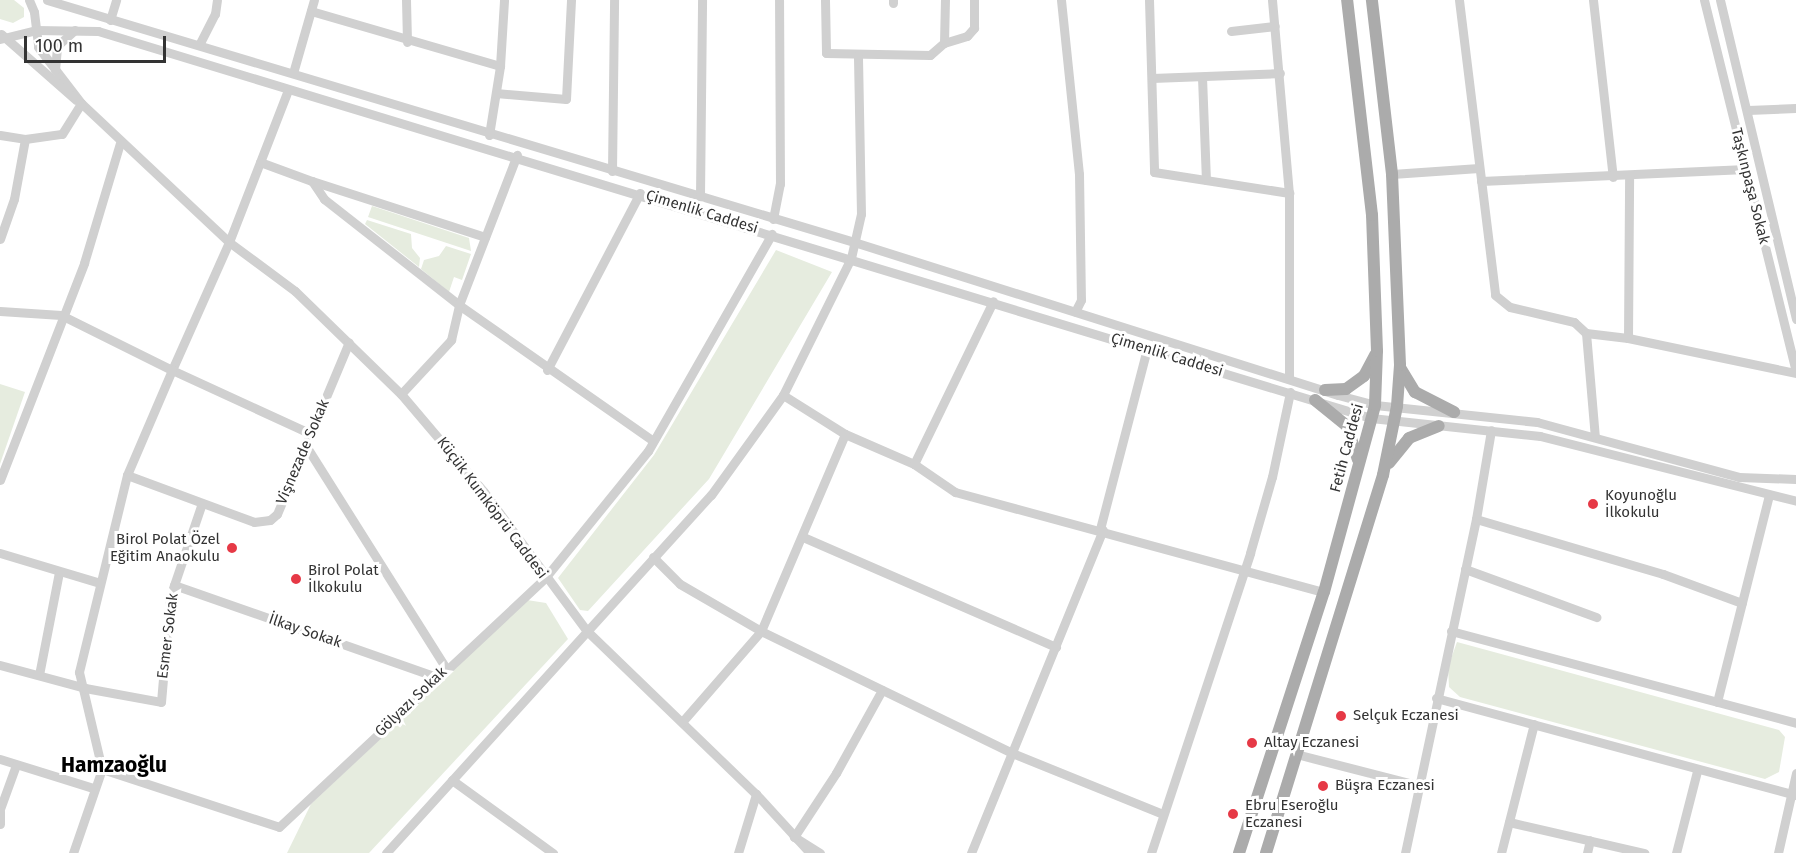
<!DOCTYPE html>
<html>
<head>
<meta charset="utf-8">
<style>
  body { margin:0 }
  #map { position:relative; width:1796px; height:853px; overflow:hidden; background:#fff; font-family:"Fira Sans",sans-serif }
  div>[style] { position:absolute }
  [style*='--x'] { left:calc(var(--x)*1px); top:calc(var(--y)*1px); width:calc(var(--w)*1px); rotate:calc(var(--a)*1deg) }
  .green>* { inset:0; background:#e6ecdf }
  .minor>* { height:9px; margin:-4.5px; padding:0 4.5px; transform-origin:4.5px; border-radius:4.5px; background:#d0d0d0 }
  .major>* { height:12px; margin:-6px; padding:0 6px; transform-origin:6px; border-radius:6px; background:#ababab }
  .dots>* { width:16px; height:16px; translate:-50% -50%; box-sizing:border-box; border:3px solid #fff; border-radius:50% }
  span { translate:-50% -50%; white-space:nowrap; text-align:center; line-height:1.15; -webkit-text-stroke:6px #fff; paint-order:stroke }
  .street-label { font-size:15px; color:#333 }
  .poi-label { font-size:15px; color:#333 }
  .left { translate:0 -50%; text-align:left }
  .right { translate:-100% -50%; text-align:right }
  .district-label { font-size:21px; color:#000; font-weight:700 }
  .scale { position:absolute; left:24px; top:36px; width:142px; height:27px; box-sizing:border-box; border:3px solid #333; border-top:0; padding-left:8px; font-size:18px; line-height:21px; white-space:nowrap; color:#333; -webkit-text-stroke:4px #fff; paint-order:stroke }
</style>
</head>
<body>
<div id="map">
  <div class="green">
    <i style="clip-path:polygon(0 0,14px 0,24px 8px,24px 17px,13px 23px,0 19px)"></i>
    <i style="clip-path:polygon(372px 206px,469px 238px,471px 251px,368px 217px)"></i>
    <i style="clip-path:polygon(367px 220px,411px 234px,412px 248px,420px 258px,419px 267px,365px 224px)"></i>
    <i style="clip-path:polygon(446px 246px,471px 254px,462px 280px,454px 277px,449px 292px,421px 269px,424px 260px,439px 256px)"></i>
    <i style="clip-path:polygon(776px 250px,832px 272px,709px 479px,588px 611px,580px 610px,558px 578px,654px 455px)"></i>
    <i style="clip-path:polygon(0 384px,25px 392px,0 464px)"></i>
    <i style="clip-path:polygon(527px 600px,546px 603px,568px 639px,369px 853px,287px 853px,311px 804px)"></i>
    <i style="clip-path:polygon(1457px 642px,1779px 730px,1785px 737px,1779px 772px,1765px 779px,1460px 697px,1449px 687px,1448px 667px)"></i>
  </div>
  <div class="minor">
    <i style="--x:29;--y:0;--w:13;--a:67"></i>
    <i style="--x:34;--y:12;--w:35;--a:83"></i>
    <i style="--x:38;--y:47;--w:71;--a:52.5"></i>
    <i style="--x:81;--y:103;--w:203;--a:43.2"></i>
    <i style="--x:229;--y:242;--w:82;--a:36.6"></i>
    <i style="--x:295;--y:291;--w:148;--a:44.2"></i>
    <i style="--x:401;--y:394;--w:128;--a:49.7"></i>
    <i style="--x:484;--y:492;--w:172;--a:53.5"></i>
    <i style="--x:586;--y:630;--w:236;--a:44"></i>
    <i style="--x:756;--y:794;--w:80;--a:47.5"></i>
    <i style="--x:47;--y:0;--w:843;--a:16.69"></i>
    <i style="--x:854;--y:242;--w:508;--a:17.54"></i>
    <i style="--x:1338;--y:395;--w:38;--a:15"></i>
    <i style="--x:1375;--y:405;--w:163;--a:6"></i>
    <i style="--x:1537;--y:422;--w:209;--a:15.2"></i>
    <i style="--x:1739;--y:477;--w:57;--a:2"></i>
    <i style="--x:406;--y:0;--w:42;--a:88.6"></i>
    <i style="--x:825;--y:0;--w:53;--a:88.9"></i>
    <i style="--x:826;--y:53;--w:104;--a:1.1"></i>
    <i style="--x:930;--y:55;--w:18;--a:-41"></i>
    <i style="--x:944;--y:43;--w:24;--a:-17"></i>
    <i style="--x:967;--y:36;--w:11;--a:-49"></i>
    <i style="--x:974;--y:28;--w:28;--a:-90"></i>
    <i style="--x:1061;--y:0;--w:175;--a:84.1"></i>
    <i style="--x:1079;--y:174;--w:126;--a:89.1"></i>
    <i style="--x:1081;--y:300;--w:13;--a:117"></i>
    <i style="--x:1149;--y:0;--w:172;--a:88.3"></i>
    <i style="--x:1154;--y:172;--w:137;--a:8.8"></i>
    <i style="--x:1272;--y:0;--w:194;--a:85"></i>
    <i style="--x:1289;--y:193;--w:185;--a:90"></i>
    <i style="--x:1459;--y:0;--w:297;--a:83"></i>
    <i style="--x:1495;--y:295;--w:19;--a:39"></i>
    <i style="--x:1510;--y:307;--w:66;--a:13.2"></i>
    <i style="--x:1574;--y:322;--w:16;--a:43"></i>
    <i style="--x:1586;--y:333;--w:42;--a:6.8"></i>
    <i style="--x:1628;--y:338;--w:172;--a:11.8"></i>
    <i style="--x:1593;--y:0;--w:178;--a:83.6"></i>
    <i style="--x:1704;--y:0;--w:382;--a:76.1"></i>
    <i style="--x:1720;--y:0;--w:328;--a:76.6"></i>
    <i style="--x:893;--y:3;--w:3;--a:-90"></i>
    <i style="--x:311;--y:11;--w:197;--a:16.2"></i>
    <i style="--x:110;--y:20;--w:21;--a:-73"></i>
    <i style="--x:1231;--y:31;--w:44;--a:-6.5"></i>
    <i style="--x:1;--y:34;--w:100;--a:41.3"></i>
    <i style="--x:0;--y:39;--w:36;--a:-14"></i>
    <i style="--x:35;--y:30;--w:63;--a:0.9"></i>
    <i style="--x:98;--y:31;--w:1331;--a:16.91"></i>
    <i style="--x:1371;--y:418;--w:170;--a:6.1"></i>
    <i style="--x:1540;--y:436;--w:264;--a:14.2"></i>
    <i style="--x:944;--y:43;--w:43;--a:-88.7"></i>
    <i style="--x:199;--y:45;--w:35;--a:-63"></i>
    <i style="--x:215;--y:14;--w:14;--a:-82"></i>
    <i style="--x:55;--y:70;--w:24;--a:-85"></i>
    <i style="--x:57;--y:46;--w:24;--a:-42"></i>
    <i style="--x:293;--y:73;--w:76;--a:-74"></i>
    <i style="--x:1202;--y:77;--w:103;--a:87.8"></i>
    <i style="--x:1152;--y:78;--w:128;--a:-2.2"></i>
    <i style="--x:288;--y:90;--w:163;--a:111.2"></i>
    <i style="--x:229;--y:242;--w:140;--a:114"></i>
    <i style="--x:172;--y:370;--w:153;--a:24.7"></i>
    <i style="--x:496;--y:93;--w:70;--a:4.9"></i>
    <i style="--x:566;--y:99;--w:99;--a:-87.1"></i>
    <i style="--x:1748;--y:110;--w:48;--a:-2.4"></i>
    <i style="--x:0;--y:135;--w:25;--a:9"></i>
    <i style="--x:25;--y:139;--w:37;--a:-8"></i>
    <i style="--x:62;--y:134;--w:36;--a:-58"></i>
    <i style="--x:489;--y:135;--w:70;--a:-80.9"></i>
    <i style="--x:500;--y:66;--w:66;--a:-86.5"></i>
    <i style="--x:260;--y:162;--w:55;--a:20.1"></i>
    <i style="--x:312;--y:181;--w:22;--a:56"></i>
    <i style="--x:324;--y:199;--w:172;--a:38.1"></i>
    <i style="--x:459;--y:305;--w:237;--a:35"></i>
    <i style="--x:612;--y:171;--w:171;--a:-89.3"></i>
    <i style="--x:1392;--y:174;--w:87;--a:-3.9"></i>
    <i style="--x:312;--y:181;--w:182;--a:17.9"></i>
    <i style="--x:1481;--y:181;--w:265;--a:-2.6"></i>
    <i style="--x:700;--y:197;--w:197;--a:-89.4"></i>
    <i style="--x:773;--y:219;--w:36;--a:-79"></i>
    <i style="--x:780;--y:184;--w:184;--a:-90.3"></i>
    <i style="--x:0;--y:239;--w:42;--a:-70.7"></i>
    <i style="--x:14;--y:199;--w:61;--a:-79.6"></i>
    <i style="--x:0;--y:311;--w:61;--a:3.8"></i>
    <i style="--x:61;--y:315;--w:124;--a:26.4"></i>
    <i style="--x:172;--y:370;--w:114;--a:113.2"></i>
    <i style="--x:127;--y:475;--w:203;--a:103.7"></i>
    <i style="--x:79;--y:672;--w:100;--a:76.7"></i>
    <i style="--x:102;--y:769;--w:186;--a:18.1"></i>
    <i style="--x:279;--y:827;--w:364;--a:-43.1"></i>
    <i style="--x:545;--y:578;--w:164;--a:-51"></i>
    <i style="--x:648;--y:451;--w:250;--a:-60.3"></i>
    <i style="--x:1586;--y:333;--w:104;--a:85.1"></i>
    <i style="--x:1628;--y:338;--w:162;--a:-89.6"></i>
    <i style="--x:547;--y:370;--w:200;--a:-62.3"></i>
    <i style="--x:401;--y:394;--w:74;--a:-47.2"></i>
    <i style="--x:451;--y:340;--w:36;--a:-77"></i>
    <i style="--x:459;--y:305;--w:161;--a:-68.9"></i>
    <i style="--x:783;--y:395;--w:73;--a:32.2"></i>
    <i style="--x:845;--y:434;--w:75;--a:23.5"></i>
    <i style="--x:914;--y:464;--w:50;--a:34.3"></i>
    <i style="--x:955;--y:492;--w:382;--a:15.2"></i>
    <i style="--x:306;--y:446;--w:262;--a:57.8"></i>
    <i style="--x:914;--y:464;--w:181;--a:-64.1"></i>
    <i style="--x:127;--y:475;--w:135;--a:20.3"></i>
    <i style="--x:254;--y:522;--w:16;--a:-7"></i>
    <i style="--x:270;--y:520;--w:9;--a:-41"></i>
    <i style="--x:277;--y:514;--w:186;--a:-67.3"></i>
    <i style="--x:0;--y:480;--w:233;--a:-68.8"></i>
    <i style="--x:84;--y:263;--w:125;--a:-73.3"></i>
    <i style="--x:1476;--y:519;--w:195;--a:16.4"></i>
    <i style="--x:1663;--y:574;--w:84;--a:20.2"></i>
    <i style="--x:1100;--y:529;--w:187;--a:-75.4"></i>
    <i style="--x:803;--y:537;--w:276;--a:23.5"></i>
    <i style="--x:0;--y:553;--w:104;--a:16.7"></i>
    <i style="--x:653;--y:557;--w:38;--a:45"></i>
    <i style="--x:680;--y:584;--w:94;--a:30.1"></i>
    <i style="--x:761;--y:631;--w:279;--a:25.9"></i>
    <i style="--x:1012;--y:753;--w:163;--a:22"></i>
    <i style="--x:1465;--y:569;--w:140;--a:20.1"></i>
    <i style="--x:174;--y:585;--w:279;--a:19.3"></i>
    <i style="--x:1451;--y:631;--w:357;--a:14.9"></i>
    <i style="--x:0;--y:665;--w:88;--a:15.1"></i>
    <i style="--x:85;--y:688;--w:77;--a:10.4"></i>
    <i style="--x:161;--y:702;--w:105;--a:-85.1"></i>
    <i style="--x:170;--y:597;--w:99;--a:-71.2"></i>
    <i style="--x:39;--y:675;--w:105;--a:-79"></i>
    <i style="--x:1436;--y:698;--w:373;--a:15.1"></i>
    <i style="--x:1717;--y:702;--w:213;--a:-75.9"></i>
    <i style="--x:682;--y:722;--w:121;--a:-49"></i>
    <i style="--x:761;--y:631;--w:214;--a:-66.9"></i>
    <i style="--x:1300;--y:755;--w:121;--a:14.4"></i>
    <i style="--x:0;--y:759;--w:97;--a:17.3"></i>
    <i style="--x:452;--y:780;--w:125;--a:35.9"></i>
    <i style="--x:0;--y:809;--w:47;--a:-70"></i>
    <i style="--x:0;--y:811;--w:13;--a:90"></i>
    <i style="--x:1509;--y:822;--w:139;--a:12.9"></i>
    <i style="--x:73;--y:853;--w:89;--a:-71"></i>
    <i style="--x:386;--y:853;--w:484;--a:-47.8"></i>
    <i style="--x:711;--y:495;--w:123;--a:-54.2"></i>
    <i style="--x:783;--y:395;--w:153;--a:-63.6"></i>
    <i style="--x:851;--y:258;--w:45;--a:-77.2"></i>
    <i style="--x:861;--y:214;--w:159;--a:-91.1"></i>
    <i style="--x:738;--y:853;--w:62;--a:-73"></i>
    <i style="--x:820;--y:853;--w:31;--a:-148"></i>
    <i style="--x:794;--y:837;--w:77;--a:-56.7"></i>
    <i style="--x:836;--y:773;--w:95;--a:-61"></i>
    <i style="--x:971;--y:853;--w:349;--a:-67.8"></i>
    <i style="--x:1151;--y:853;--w:316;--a:-71.7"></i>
    <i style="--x:1250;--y:553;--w:79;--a:-73.9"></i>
    <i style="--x:1272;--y:477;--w:87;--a:-78"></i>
    <i style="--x:1405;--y:853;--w:341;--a:-78"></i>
    <i style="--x:1476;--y:519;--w:90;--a:-80.4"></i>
    <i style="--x:1501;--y:853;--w:133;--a:-75.7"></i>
    <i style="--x:1587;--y:853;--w:13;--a:-77"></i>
    <i style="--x:1676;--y:853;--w:85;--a:-75.6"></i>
    <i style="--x:1778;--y:853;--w:82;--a:-77.3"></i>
  </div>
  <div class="major">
    <i style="--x:1401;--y:369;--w:27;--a:59"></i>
    <i style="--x:1415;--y:392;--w:44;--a:27.1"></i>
    <i style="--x:1325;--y:390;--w:21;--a:-3"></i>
    <i style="--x:1346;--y:389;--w:22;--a:-36"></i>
    <i style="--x:1364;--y:376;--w:24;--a:-62"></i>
    <i style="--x:1315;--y:400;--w:41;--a:39.1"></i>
    <i style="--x:1347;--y:426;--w:35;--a:72"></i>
    <i style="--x:1389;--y:463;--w:32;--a:-51"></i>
    <i style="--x:1409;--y:438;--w:32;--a:-22"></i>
    <i style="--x:1239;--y:853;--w:274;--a:-72"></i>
    <i style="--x:1324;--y:592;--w:194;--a:-74.7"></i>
    <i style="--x:1375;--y:405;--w:54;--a:-87.9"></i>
    <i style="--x:1377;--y:351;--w:136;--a:-92.1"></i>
    <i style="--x:1372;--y:215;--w:216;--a:-96.6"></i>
    <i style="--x:1266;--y:853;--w:396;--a:-72.8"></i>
    <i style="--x:1383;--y:475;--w:70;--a:-78.5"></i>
    <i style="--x:1397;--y:406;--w:41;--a:-85.8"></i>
    <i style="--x:1400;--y:365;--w:191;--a:-92.4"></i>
    <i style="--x:1392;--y:174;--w:175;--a:-96.6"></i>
  </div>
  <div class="dots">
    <i style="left:1593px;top:504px;background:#e63946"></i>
    <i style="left:232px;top:548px;background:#e63946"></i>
    <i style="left:296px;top:579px;background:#e63946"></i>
    <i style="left:1341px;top:716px;background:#e63946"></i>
    <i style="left:1252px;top:743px;background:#e63946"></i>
    <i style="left:1323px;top:786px;background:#e63946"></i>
    <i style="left:1233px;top:814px;background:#e63946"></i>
  </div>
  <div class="street-label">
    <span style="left:1750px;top:186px;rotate:76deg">Taşkınpaşa Sokak</span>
    <span style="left:702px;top:212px;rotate:17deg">Çimenlik Caddesi</span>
    <span style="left:1167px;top:355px;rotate:17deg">Çimenlik Caddesi</span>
    <span style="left:1347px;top:448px;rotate:-75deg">Fetih Caddesi</span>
    <span style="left:303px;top:452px;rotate:-67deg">Vişnezade Sokak</span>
    <span style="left:492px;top:508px;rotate:53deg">Küçük Kumköprü Caddesi</span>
    <span style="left:305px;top:631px;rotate:19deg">İlkay Sokak</span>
    <span style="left:168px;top:636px;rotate:-83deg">Esmer Sokak</span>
    <span style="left:411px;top:702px;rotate:-44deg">Gölyazı Sokak</span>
  </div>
  <div class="poi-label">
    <span class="left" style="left:1605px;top:504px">Koyunoğlu<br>İlkokulu</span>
    <span class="right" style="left:220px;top:548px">Birol Polat Özel<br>Eğitim Anaokulu</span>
    <span class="left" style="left:308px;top:579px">Birol Polat<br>İlkokulu</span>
    <span class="left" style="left:1353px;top:716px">Selçuk Eczanesi</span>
    <span class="left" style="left:1264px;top:743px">Altay Eczanesi</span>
    <span class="left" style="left:1335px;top:786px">Büşra Eczanesi</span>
    <span class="left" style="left:1245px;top:814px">Ebru Eseroğlu<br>Eczanesi</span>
  </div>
  <div class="district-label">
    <span style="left:114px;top:765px">Hamzaoğlu</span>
  </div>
  <div class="scale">100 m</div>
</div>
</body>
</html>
